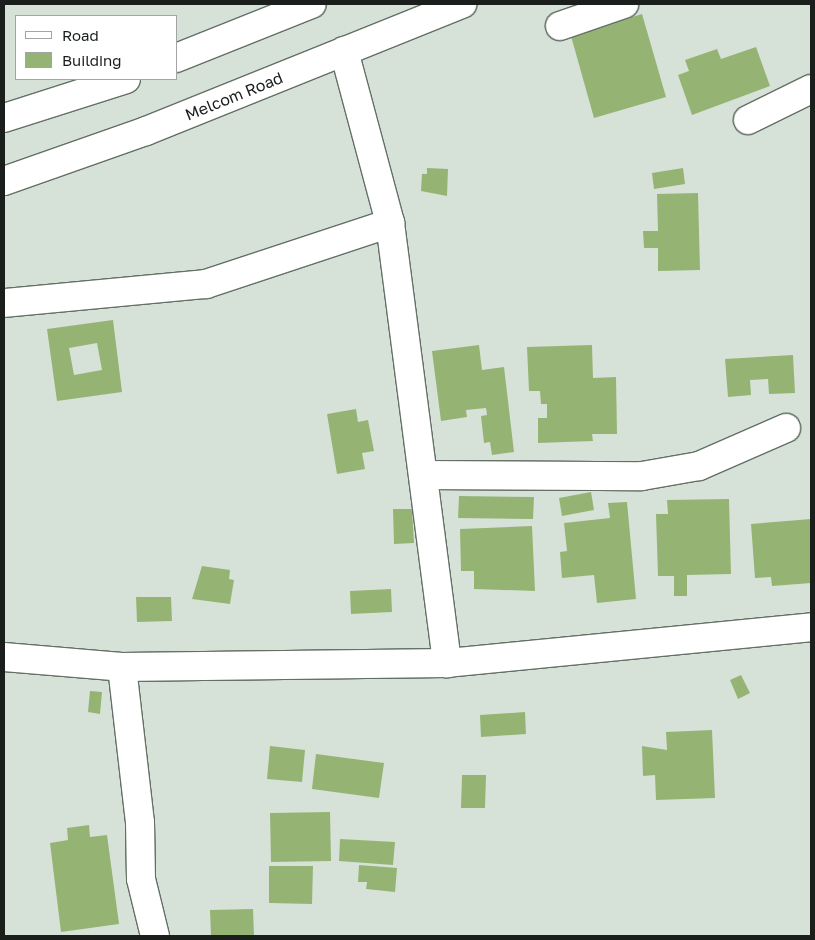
<!DOCTYPE html>
<html>
<head>
<meta charset="utf-8">
<style>
  body { margin:0 }
  #map { position:relative; width:815px; height:940px; overflow:hidden; background:#d6e2d8; font-family:"Golos Text",sans-serif }
  div>[style] { position:absolute }
  [style*='--x'] { left:calc(var(--x)*1px); top:calc(var(--y)*1px); width:calc(var(--w)*1px); rotate:calc(var(--a)*1deg) }
  .building>* { inset:0; background:#95b474 }
  .roads { filter:drop-shadow(1px 0 #646f66) drop-shadow(-1px 0 #646f66) drop-shadow(0 1px #646f66) drop-shadow(0 -1px #646f66) }
  .minor>* { height:28px; margin:-14px; padding:0 14px; transform-origin:14px; border-radius:14px; background:#fff }
  .major>* { height:28px; margin:-14px; padding:0 14px; transform-origin:14px; border-radius:14px; background:#fff }
  span { translate:-50% -50%; white-space:nowrap; text-align:center; line-height:1.15; -webkit-text-stroke:4px #fff; paint-order:stroke }
  .street-label { font-size:16px; color:#1a1f1b }
  .frame { position:absolute; inset:0; border:5px solid #1a1f1b; pointer-events:none }
  .legend { position:absolute; left:15px; top:15px; width:162px; height:65px; box-sizing:border-box; background:#fff; border:1px solid #a3a5a4; margin:0; padding:6px 9px; list-style:none; font-size:15px; color:#1a1f1b }
  .legend li { display:flex; align-items:center; gap:10px; height:25px }
  .legend b { width:25px; border:1px solid #a3a5a4 }
</style>
</head>
<body>
<div id="map">
  <div class="building">
    <i style="clip-path:polygon(642px 14px,666px 97px,594px 118px,571px 36px)"></i>
    <i style="clip-path:polygon(756px 47px,770px 86px,692px 115px,678px 75px,689px 71px,685px 60px,717px 49px,721px 59px)"></i>
    <i style="clip-path:polygon(427px 168px,448px 169px,447px 196px,421px 191px,422px 174px,427px 174px)"></i>
    <i style="clip-path:polygon(683px 168px,685px 184px,654px 189px,652px 173px)"></i>
    <i style="clip-path:polygon(698px 193px,700px 270px,658px 271px,658px 248px,644px 248px,643px 231px,658px 231px,657px 194px)"></i>
    <i style="clip-path:polygon(evenodd,113px 320px,122px 392px,57px 401px,47px 329px,113px 320px,97px 343px,102px 370px,74px 375px,69px 348px,97px 343px)"></i>
    <i style="clip-path:polygon(479px 345px,482px 370px,504px 367px,514px 452px,492px 455px,490px 442px,484px 443px,481px 416px,487px 415px,486px 408px,466px 410px,467px 417px,441px 421px,432px 351px)"></i>
    <i style="clip-path:polygon(592px 345px,593px 378px,616px 377px,617px 434px,592px 434px,593px 441px,538px 443px,538px 418px,547px 418px,547px 404px,541px 404px,540px 391px,529px 391px,527px 347px)"></i>
    <i style="clip-path:polygon(793px 355px,795px 393px,769px 394px,768px 379px,750px 380px,751px 395px,728px 397px,725px 359px)"></i>
    <i style="clip-path:polygon(356px 409px,358px 422px,368px 420px,374px 451px,362px 453px,365px 469px,337px 474px,327px 414px)"></i>
    <i style="clip-path:polygon(591px 492px,594px 510px,562px 516px,559px 498px)"></i>
    <i style="clip-path:polygon(459px 496px,534px 497px,533px 519px,458px 518px)"></i>
    <i style="clip-path:polygon(729px 499px,731px 574px,687px 575px,687px 596px,674px 596px,674px 576px,658px 576px,656px 514px,668px 514px,667px 500px)"></i>
    <i style="clip-path:polygon(627px 502px,636px 599px,597px 603px,594px 575px,562px 578px,560px 552px,567px 551px,564px 523px,610px 518px,608px 503px)"></i>
    <i style="clip-path:polygon(393px 509px,412px 509px,414px 543px,394px 544px)"></i>
    <i style="clip-path:polygon(811px 519px,811px 583px,772px 586px,771px 577px,755px 578px,751px 524px)"></i>
    <i style="clip-path:polygon(532px 526px,535px 591px,474px 589px,474px 571px,461px 571px,460px 529px)"></i>
    <i style="clip-path:polygon(202px 566px,230px 570px,229px 579px,234px 580px,230px 604px,192px 599px)"></i>
    <i style="clip-path:polygon(391px 589px,392px 612px,351px 614px,350px 591px)"></i>
    <i style="clip-path:polygon(136px 597px,171px 597px,172px 621px,137px 622px)"></i>
    <i style="clip-path:polygon(741px 675px,750px 693px,738px 699px,730px 680px)"></i>
    <i style="clip-path:polygon(90px 691px,102px 692px,100px 714px,88px 712px)"></i>
    <i style="clip-path:polygon(525px 712px,526px 734px,481px 737px,480px 715px)"></i>
    <i style="clip-path:polygon(712px 730px,715px 798px,656px 800px,655px 775px,643px 776px,642px 746px,667px 750px,666px 732px)"></i>
    <i style="clip-path:polygon(270px 746px,305px 750px,302px 782px,267px 779px)"></i>
    <i style="clip-path:polygon(316px 754px,384px 763px,379px 798px,312px 789px)"></i>
    <i style="clip-path:polygon(462px 775px,486px 775px,485px 808px,461px 808px)"></i>
    <i style="clip-path:polygon(330px 812px,331px 861px,271px 862px,270px 813px)"></i>
    <i style="clip-path:polygon(89px 825px,90px 837px,107px 835px,119px 924px,61px 932px,50px 843px,68px 840px,67px 828px)"></i>
    <i style="clip-path:polygon(340px 839px,395px 842px,393px 865px,339px 861px)"></i>
    <i style="clip-path:polygon(359px 865px,397px 868px,395px 892px,366px 889px,367px 882px,358px 882px)"></i>
    <i style="clip-path:polygon(269px 866px,313px 866px,312px 904px,269px 903px)"></i>
    <i style="clip-path:polygon(253px 909px,254px 936px,211px 936px,210px 910px)"></i>
  </div>
  <div class="roads">
    <div class="minor">
      <i style="--x:560;--y:26;--w:68;--a:-19"></i>
      <i style="--x:344;--y:51;--w:178;--a:75"></i>
      <i style="--x:390;--y:223;--w:444;--a:82.6"></i>
      <i style="--x:748;--y:120;--w:70;--a:-26.2"></i>
      <i style="--x:4;--y:303;--w:203;--a:-5.4"></i>
      <i style="--x:206;--y:284;--w:194;--a:-18.3"></i>
      <i style="--x:423;--y:475;--w:219;--a:0.3"></i>
      <i style="--x:642;--y:476;--w:58;--a:-10"></i>
      <i style="--x:699;--y:466;--w:95;--a:-23.6"></i>
      <i style="--x:4;--y:657;--w:118;--a:4.8"></i>
      <i style="--x:122;--y:667;--w:325;--a:-0.7"></i>
      <i style="--x:447;--y:663;--w:366;--a:-5.6"></i>
      <i style="--x:122;--y:667;--w:156;--a:83.4"></i>
      <i style="--x:140;--y:822;--w:57;--a:89"></i>
      <i style="--x:141;--y:879;--w:59;--a:76.2"></i>
    </div>
    <div class="major">
      <i style="--x:176;--y:58;--w:146;--a:-21.7"></i>
      <i style="--x:4;--y:118;--w:128;--a:-17.7"></i>
      <i style="--x:4;--y:181;--w:151;--a:-19.4"></i>
      <i style="--x:146;--y:131;--w:341;--a:-21.9"></i>
    </div>
  </div>
  <div class="street-label">
    <span style="left:234px;top:96px;rotate:-22deg">Melcom Road</span>
  </div>
  <div class="frame"></div>
  <ul class="legend">
  <li><b style="height:6px;background:#fff"></b>Road</li>
  <li><b style="height:14px;background:#95b474"></b>Building</li>
  </ul>
</div>
</body>
</html>
